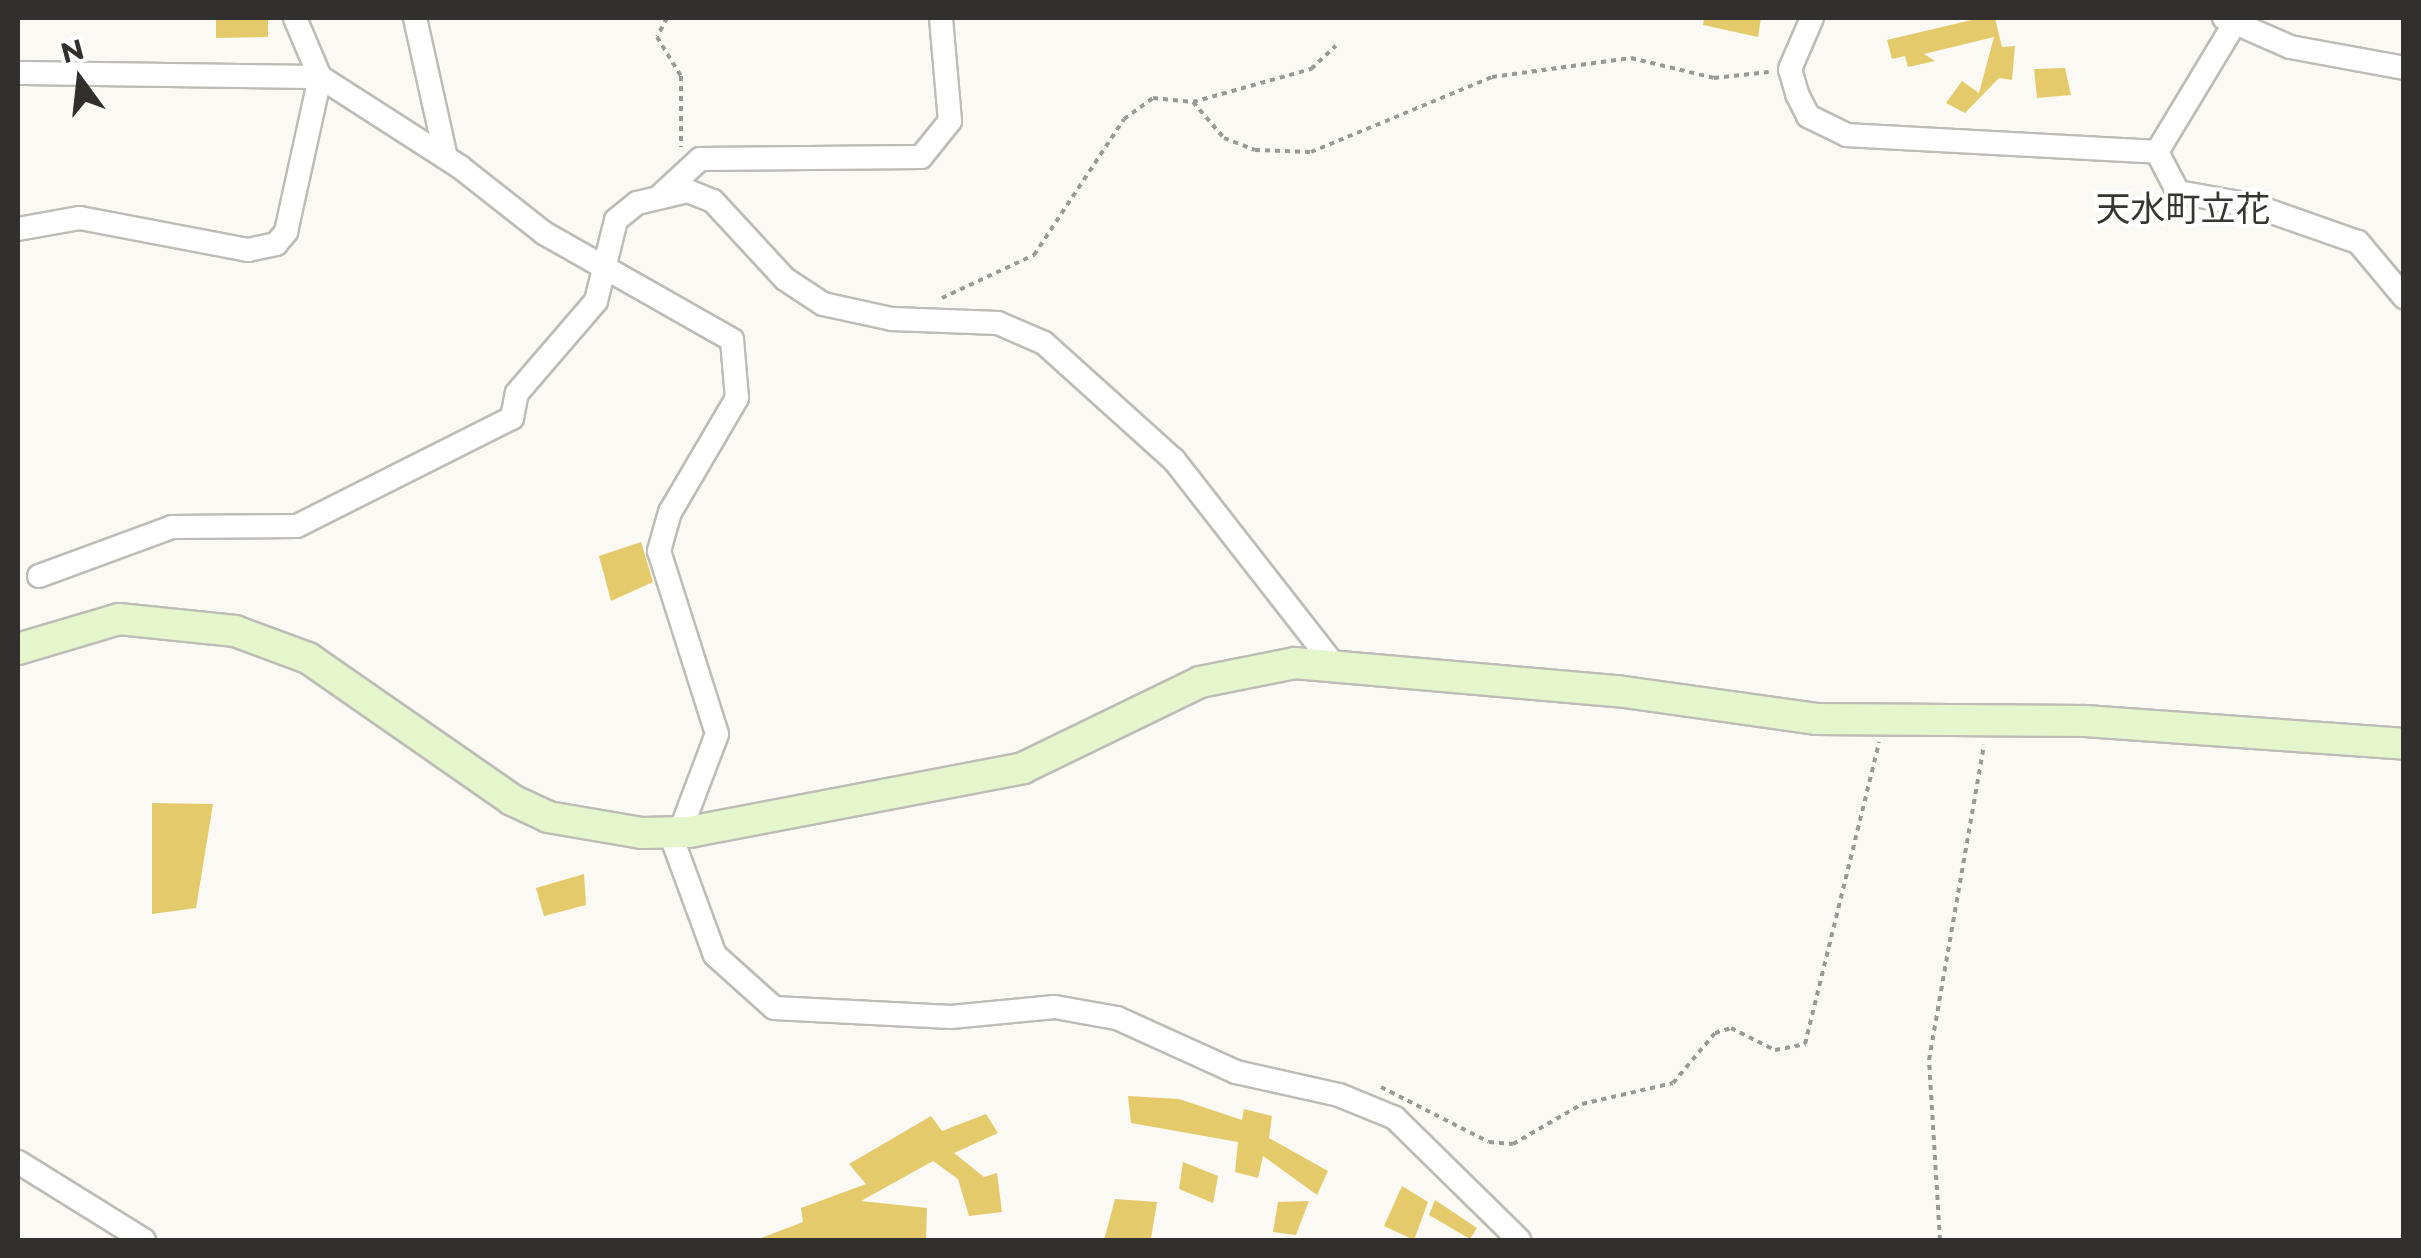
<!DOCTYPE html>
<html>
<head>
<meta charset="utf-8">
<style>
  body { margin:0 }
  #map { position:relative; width:2421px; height:1258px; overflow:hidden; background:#fbf9f3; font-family:Montserrat,"Noto Sans JP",sans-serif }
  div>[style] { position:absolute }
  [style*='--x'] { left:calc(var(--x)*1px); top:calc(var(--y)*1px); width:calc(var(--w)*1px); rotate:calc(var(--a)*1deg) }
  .building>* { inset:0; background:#e5ca6c }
  .path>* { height:4px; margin-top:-2px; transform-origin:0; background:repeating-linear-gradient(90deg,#9b9995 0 5px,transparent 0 10px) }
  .roads { filter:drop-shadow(2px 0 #bdbcb6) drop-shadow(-2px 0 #bdbcb6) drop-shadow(0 2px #bdbcb6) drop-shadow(0 -2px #bdbcb6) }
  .street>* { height:22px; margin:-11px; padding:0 11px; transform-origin:11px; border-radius:11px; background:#fff }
  .secondary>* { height:30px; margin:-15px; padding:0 15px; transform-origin:15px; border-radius:15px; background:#e5f5cc }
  span { translate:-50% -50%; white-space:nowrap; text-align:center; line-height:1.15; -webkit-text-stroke:8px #fff; paint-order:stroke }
  .quarter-label { font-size:35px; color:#373531 }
  .frame { position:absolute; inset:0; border:20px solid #31302e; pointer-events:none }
  .north { position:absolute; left:30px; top:30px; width:100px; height:100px; -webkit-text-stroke:8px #fff; paint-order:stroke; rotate:345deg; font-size:28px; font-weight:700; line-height:40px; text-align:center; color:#31302e }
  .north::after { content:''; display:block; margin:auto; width:35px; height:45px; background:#31302e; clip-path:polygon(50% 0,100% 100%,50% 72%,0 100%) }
</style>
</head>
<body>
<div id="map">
  <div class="building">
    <i style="clip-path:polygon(216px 18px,268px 18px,268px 37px,216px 38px)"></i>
    <i style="clip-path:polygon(1704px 18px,1761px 18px,1758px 37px,1703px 25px)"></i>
    <i style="clip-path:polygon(1980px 18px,1995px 18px,2002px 47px,2015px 46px,2012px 80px,1999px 78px,1965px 113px,1946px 103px,1962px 81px,1979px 93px,1994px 37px,1924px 54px,1935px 61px,1908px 67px,1905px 56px,1892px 59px,1887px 40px)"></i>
    <i style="clip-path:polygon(2065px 68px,2071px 95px,2037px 98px,2034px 69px)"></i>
    <i style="clip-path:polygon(641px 542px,653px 582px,611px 601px,599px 556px)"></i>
    <i style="clip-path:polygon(152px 803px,213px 804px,196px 908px,152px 914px)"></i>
    <i style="clip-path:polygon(584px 874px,586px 905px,544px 916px,536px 888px)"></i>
    <i style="clip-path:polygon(1128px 1096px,1179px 1099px,1242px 1120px,1244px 1109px,1272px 1116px,1269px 1138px,1328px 1171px,1317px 1195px,1263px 1156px,1258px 1178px,1235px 1172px,1238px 1142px,1131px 1123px)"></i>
    <i style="clip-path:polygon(986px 1114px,998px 1133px,954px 1153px,984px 1177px,997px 1173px,1002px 1212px,969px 1216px,958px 1179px,933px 1161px,861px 1201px,927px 1208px,926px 1240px,756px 1240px,803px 1222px,801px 1208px,866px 1184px,849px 1164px,931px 1116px,942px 1131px)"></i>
    <i style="clip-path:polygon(1183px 1162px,1218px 1176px,1213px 1203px,1179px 1189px)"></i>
    <i style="clip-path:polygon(1402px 1186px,1428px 1202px,1414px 1240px,1384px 1226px)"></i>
    <i style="clip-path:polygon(1115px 1199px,1157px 1202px,1151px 1238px,1104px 1240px)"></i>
    <i style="clip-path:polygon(1435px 1200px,1477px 1228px,1470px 1239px,1429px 1215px)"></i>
    <i style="clip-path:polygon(1309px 1201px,1296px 1235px,1273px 1232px,1278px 1202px)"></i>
  </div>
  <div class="path">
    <i style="--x:667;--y:18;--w:21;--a:118"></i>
    <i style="--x:657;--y:37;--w:46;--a:58.4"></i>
    <i style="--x:681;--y:76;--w:71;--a:90"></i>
    <i style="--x:1193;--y:102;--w:123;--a:-15.6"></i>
    <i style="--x:1311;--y:69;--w:34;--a:-43"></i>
    <i style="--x:942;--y:298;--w:102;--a:-25.1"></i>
    <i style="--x:1034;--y:255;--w:163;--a:-56.5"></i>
    <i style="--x:1124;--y:119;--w:36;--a:-36"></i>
    <i style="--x:1153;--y:98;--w:40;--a:5.7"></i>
    <i style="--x:1193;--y:102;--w:48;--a:49.3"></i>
    <i style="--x:1224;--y:138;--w:33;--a:21"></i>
    <i style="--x:1255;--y:150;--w:56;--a:2"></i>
    <i style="--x:1311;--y:152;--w:196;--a:-22.5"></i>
    <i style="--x:1492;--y:77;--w:140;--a:-7.8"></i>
    <i style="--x:1631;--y:58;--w:85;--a:13.5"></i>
    <i style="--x:1714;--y:78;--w:55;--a:-6.2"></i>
    <i style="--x:1381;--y:1087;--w:121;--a:27"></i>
    <i style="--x:1489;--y:1142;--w:24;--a:5"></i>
    <i style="--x:1513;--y:1144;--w:80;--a:-30.1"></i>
    <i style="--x:1582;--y:1104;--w:93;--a:-13"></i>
    <i style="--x:1673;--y:1083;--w:65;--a:-50"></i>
    <i style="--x:1715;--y:1033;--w:17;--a:-17"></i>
    <i style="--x:1731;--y:1028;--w:49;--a:26.6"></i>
    <i style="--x:1775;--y:1050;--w:31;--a:-11"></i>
    <i style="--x:1805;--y:1044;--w:311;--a:-76.2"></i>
    <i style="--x:1940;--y:1240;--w:180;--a:-93.5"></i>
    <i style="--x:1929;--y:1060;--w:320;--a:-80.1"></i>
  </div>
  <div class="roads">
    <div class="street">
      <i style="--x:415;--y:18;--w:143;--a:77.5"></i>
      <i style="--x:1812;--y:18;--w:56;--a:113.3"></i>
      <i style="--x:1790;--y:69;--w:26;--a:74"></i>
      <i style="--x:1797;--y:94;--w:25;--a:63"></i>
      <i style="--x:1808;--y:116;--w:43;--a:26"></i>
      <i style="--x:1847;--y:135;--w:310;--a:3.1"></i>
      <i style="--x:2224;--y:18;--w:72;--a:23.7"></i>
      <i style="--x:2290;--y:47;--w:116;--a:10.4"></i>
      <i style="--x:18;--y:73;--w:302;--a:0.8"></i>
      <i style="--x:320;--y:77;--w:166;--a:32.7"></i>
      <i style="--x:460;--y:167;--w:107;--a:38.2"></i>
      <i style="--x:544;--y:233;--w:216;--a:29.6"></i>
      <i style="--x:732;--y:340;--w:58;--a:85.1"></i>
      <i style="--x:737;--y:398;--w:132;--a:120.4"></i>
      <i style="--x:670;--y:512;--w:41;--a:105.8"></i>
      <i style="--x:659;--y:551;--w:192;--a:72.4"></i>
      <i style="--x:717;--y:734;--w:105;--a:110.7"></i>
      <i style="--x:2157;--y:152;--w:45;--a:62.3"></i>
      <i style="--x:2178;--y:192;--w:78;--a:10.3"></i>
      <i style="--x:2255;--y:206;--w:109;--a:19.3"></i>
      <i style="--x:2358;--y:242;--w:72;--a:50.1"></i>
      <i style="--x:2157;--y:152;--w:147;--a:-58.9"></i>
      <i style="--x:661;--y:195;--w:53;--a:-42.7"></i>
      <i style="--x:700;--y:159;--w:221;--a:-0.5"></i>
      <i style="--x:921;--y:157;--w:46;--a:-51.1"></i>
      <i style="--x:950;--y:121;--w:103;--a:-95"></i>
      <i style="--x:18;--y:229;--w:63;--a:-10.1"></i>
      <i style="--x:80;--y:218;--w:171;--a:10.8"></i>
      <i style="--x:248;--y:250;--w:29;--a:-12"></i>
      <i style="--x:276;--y:244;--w:16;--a:-50"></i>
      <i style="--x:286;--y:232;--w:159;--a:-77.6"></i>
      <i style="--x:320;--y:77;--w:64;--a:-113"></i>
      <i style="--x:39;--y:576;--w:142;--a:-20.2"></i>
      <i style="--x:172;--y:527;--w:125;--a:-0.5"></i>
      <i style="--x:297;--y:526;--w:241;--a:-26.7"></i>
      <i style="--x:512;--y:418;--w:25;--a:-79"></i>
      <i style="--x:517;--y:393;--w:121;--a:-49.3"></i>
      <i style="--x:596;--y:301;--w:83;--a:-76.1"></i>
      <i style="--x:616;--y:220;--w:27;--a:-39"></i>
      <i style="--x:637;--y:203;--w:52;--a:-13.2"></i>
      <i style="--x:688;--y:191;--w:27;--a:22"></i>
      <i style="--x:713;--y:201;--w:106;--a:47.3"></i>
      <i style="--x:785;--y:279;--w:45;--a:33.3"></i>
      <i style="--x:823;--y:304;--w:71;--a:12.3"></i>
      <i style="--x:892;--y:319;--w:106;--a:2.2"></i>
      <i style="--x:998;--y:323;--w:50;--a:23.5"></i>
      <i style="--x:1044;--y:343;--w:175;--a:42"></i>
      <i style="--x:1174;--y:460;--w:260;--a:52"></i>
      <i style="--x:670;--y:833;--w:130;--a:69.8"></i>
      <i style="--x:715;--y:955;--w:79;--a:41.9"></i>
      <i style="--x:774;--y:1008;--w:177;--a:2.9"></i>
      <i style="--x:951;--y:1017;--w:104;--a:-5.5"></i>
      <i style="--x:1055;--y:1007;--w:63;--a:10.1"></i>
      <i style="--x:1117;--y:1018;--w:131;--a:24.4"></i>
      <i style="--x:1236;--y:1072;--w:106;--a:12.6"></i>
      <i style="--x:1339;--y:1095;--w:61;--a:22.3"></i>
      <i style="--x:1395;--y:1118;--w:174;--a:44.5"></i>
      <i style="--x:18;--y:1162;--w:148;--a:31.8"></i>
    </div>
    <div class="secondary">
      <i style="--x:18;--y:649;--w:105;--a:-16.5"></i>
      <i style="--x:119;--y:619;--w:117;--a:5.9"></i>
      <i style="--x:235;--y:631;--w:78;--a:20.3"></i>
      <i style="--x:308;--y:658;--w:249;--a:34.8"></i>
      <i style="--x:512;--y:800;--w:40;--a:25"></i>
      <i style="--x:548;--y:817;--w:95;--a:9.7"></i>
      <i style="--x:642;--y:833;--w:47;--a:-1.2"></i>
      <i style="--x:689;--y:832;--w:340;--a:-10.8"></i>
      <i style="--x:1023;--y:768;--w:197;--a:-25.9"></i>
      <i style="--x:1200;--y:682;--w:97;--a:-11.3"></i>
      <i style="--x:1295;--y:663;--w:323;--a:5"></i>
      <i style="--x:1617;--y:691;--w:201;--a:8"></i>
      <i style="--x:1816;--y:719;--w:270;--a:0.4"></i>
      <i style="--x:2086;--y:721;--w:319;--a:4.1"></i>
    </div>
  </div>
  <div class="quarter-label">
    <span style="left:2183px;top:209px">天水町立花</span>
  </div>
  <div class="frame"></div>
  <div class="north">N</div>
</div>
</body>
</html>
